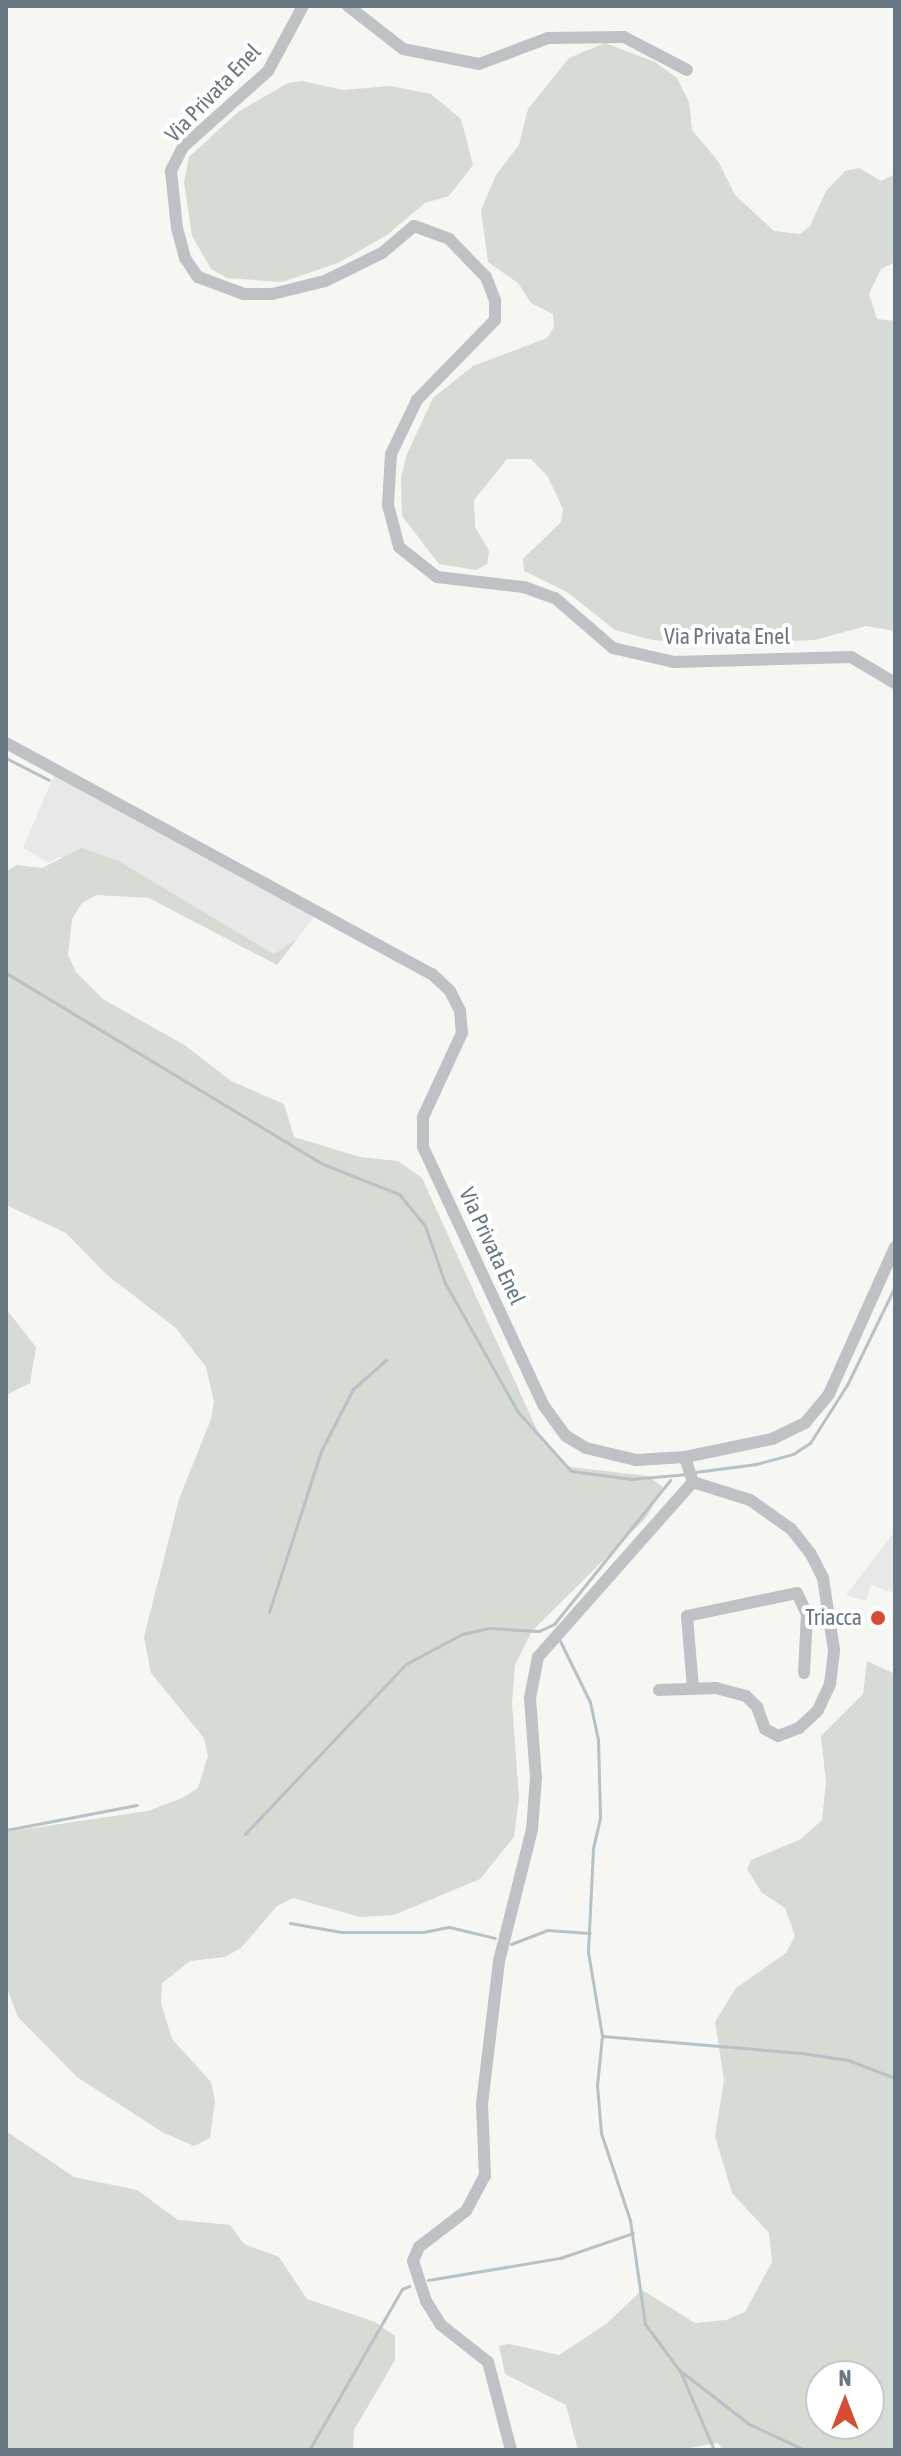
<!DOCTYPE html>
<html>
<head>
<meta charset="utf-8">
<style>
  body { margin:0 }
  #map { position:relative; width:901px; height:2456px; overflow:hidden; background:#f6f6f3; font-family:"Asap Condensed",sans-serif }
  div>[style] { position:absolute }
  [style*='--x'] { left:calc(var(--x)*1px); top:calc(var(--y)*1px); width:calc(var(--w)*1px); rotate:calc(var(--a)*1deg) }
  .built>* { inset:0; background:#e7e8e7 }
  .green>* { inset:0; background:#d6dbd3 }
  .stream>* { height:3px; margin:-1.5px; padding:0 1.5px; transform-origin:1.5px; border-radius:1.5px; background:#b6c2c5 }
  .street>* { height:12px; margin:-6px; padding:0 6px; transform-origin:6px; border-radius:6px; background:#bec2c5 }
  .dots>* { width:22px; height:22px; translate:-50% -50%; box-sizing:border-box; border:4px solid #fff; border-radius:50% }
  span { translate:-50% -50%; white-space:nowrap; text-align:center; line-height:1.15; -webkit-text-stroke:8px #fff; paint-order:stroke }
  .street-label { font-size:22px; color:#687882 }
  .poi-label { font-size:22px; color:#687882 }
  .right { translate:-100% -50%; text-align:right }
  .frame { position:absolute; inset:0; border:8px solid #687882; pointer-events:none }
  .north { position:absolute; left:805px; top:2360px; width:80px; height:80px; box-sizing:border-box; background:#fff; border:2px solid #c3c9cd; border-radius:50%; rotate:0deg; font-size:22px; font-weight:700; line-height:32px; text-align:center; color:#687882 }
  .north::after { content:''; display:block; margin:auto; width:28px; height:36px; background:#d64c34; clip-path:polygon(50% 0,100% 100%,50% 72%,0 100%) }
</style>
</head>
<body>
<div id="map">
  <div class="built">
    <i style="clip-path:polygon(54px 775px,318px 912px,297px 939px,274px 954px,119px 861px,58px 857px,49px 863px,23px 848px)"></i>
    <i style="clip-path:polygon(895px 1531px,895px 1593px,871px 1585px,866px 1601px,846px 1595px)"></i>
  </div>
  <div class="green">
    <i style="clip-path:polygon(605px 43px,655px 62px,677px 78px,689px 102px,692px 130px,718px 161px,735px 195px,774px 231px,800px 234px,810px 226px,826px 191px,845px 171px,859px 168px,881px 181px,895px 174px,895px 262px,881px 269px,869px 294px,877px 319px,895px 321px,895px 631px,866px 626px,815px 640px,717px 644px,652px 640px,615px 630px,567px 592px,524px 571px,523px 559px,561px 522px,563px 509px,548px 477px,531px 459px,507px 459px,474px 500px,475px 527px,489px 551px,487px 564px,476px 570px,439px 564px,402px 516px,401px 478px,407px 454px,433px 398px,473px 366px,547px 338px,554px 327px,553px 314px,531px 303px,518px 283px,488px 262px,481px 210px,496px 175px,519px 145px,528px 109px,569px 58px)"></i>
    <i style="clip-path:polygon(302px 81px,343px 90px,390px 86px,431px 94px,461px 119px,473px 165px,449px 196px,425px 203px,387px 235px,338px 263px,282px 282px,227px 278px,211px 269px,192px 236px,184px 182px,189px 157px,238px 112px,288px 83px)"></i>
    <i style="clip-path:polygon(82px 848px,119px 861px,274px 954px,297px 939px,277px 965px,149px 898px,96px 895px,82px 903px,72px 919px,68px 955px,76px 972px,103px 999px,186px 1046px,231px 1081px,284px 1104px,294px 1137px,360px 1157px,398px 1161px,422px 1178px,543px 1443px,570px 1467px,648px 1476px,663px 1487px,646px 1518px,532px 1631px,515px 1665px,512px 1703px,519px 1797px,514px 1837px,480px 1879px,394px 1915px,360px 1917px,293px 1898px,277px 1906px,241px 1948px,225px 1957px,190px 1961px,162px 1983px,161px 2003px,172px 2039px,211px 2082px,215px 2101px,210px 2138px,194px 2146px,162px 2132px,77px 2077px,18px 2017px,6px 1986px,6px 1832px,148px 1811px,182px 1798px,198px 1788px,208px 1756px,204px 1738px,151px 1673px,144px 1637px,179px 1499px,211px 1419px,214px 1402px,206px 1367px,176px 1328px,107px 1275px,66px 1233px,6px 1205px,6px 871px,17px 865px,42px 868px)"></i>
    <i style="clip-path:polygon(6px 1309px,36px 1347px,30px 1383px,6px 1395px)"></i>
    <i style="clip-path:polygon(evenodd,867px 1661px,895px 1674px,895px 2450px,723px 2450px,718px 2443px,677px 2450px,578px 2450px,566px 2405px,505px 2374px,499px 2346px,509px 2344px,559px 2355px,606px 2324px,642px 2290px,695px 2323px,726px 2320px,745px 2312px,772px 2262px,769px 2233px,732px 2193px,715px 2136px,724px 2080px,715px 2022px,736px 1988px,786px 1953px,795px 1936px,785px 1908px,762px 1893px,747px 1869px,751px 1860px,801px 1839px,822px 1820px,826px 1782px,821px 1736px,863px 1694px,867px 1661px,869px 2376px,869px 2424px,821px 2424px,821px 2376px,869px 2376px)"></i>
    <i style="clip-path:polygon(6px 2131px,74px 2177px,137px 2190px,178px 2220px,230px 2225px,244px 2244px,279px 2257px,307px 2299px,375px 2322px,395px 2336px,395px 2360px,354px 2430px,353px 2450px,6px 2450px)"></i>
  </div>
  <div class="stream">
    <i style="--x:6;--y:758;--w:48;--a:27.1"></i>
    <i style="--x:6;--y:973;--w:370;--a:31.1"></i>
    <i style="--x:323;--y:1164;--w:82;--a:21.5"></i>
    <i style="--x:399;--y:1194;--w:41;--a:50.9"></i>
    <i style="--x:425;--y:1226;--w:60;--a:70.7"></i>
    <i style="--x:445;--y:1283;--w:148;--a:60.5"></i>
    <i style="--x:518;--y:1412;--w:79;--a:48.1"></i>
    <i style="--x:571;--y:1471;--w:61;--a:7.6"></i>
    <i style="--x:631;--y:1479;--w:57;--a:-5"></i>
    <i style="--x:695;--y:1472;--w:62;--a:-7.5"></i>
    <i style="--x:756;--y:1464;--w:38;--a:-15"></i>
    <i style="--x:793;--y:1454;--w:20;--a:-33"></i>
    <i style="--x:810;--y:1443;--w:69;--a:-57.5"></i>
    <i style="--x:847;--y:1385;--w:110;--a:-64.1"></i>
    <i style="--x:269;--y:1612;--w:169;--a:-72.1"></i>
    <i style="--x:321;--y:1451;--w:70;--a:-62.7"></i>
    <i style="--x:353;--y:1389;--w:44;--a:-41.3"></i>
    <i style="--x:560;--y:1641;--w:68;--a:63.8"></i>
    <i style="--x:590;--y:1702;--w:38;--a:78"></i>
    <i style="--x:598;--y:1739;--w:79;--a:88.5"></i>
    <i style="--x:600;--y:1818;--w:32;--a:103"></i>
    <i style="--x:593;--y:1849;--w:103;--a:92.8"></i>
    <i style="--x:588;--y:1952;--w:85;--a:80.5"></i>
    <i style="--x:602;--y:2036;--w:49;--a:95.8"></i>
    <i style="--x:597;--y:2085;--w:48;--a:85.2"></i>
    <i style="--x:601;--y:2133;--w:92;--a:71.6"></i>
    <i style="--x:630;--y:2220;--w:105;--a:81.8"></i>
    <i style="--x:645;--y:2324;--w:59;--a:53.3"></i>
    <i style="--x:680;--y:2371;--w:86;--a:66.7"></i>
    <i style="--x:6;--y:1830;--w:133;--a:-10.8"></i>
    <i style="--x:245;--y:1834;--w:234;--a:-46.6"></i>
    <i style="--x:406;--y:1664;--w:64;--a:-28.2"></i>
    <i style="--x:462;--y:1634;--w:27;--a:-13"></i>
    <i style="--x:488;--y:1628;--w:51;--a:3.4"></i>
    <i style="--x:539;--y:1631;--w:17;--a:-25"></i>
    <i style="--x:554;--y:1624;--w:185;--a:-51.1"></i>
    <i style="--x:290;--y:1923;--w:52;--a:10"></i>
    <i style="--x:341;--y:1932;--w:82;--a:0"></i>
    <i style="--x:423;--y:1932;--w:26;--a:-11"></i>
    <i style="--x:449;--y:1927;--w:47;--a:13.4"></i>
    <i style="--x:511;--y:1944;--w:39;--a:-21"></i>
    <i style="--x:547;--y:1930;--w:43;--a:4"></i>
    <i style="--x:602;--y:2036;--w:200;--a:4.9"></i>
    <i style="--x:801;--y:2053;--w:48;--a:8.5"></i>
    <i style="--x:848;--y:2060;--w:50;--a:21"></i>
    <i style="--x:428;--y:2280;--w:134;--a:-9.5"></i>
    <i style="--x:560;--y:2258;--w:77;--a:-18.9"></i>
    <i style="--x:683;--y:2373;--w:83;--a:37.7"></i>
    <i style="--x:749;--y:2424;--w:62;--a:24.9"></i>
    <i style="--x:309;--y:2450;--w:186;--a:-60"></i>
    <i style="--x:402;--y:2289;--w:8;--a:-23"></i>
  </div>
  <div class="street">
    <i style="--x:303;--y:6;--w:74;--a:118.3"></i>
    <i style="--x:268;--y:71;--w:114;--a:138.2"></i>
    <i style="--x:183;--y:147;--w:27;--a:117"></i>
    <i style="--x:171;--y:171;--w:57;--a:84"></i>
    <i style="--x:177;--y:228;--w:31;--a:75"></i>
    <i style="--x:185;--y:258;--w:23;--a:56"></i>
    <i style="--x:198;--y:277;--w:49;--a:20.3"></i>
    <i style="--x:244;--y:294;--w:28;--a:0"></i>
    <i style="--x:272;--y:294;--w:55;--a:-13.8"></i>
    <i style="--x:325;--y:281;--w:64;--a:-26.2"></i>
    <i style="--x:382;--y:253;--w:42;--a:-40.2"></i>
    <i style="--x:414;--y:226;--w:37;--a:20"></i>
    <i style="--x:449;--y:239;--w:53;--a:45.8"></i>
    <i style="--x:486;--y:277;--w:26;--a:69"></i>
    <i style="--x:495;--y:301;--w:19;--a:90"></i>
    <i style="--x:495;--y:320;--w:112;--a:134.3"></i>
    <i style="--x:417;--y:400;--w:60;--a:115.7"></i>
    <i style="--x:391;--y:454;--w:51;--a:93.4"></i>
    <i style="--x:388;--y:505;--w:43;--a:75.3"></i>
    <i style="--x:399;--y:547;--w:48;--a:38.3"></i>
    <i style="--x:437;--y:577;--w:88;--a:6.6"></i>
    <i style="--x:524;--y:587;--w:33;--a:20"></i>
    <i style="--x:555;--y:598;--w:77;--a:40.8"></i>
    <i style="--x:613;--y:648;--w:63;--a:12.9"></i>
    <i style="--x:674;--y:662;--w:177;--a:-1.6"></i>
    <i style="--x:851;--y:657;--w:51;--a:30.6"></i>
    <i style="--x:348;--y:6;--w:70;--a:38"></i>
    <i style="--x:403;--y:49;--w:77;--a:11.2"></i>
    <i style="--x:479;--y:64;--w:74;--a:-20.6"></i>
    <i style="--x:548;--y:38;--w:76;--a:-0.8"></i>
    <i style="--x:624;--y:37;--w:71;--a:27.6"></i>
    <i style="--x:6;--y:743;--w:485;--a:28.5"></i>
    <i style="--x:432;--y:974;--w:25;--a:43"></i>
    <i style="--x:450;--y:991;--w:22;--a:63"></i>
    <i style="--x:460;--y:1011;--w:22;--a:85"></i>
    <i style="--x:462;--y:1033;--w:93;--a:114.9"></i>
    <i style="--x:423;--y:1117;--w:30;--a:90"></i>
    <i style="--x:423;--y:1147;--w:286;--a:65"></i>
    <i style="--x:544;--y:1406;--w:37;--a:54"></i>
    <i style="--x:566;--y:1436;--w:23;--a:31"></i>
    <i style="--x:586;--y:1448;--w:51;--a:13.5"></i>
    <i style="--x:636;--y:1460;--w:49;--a:-3.5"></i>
    <i style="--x:685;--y:1457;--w:89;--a:-11.7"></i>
    <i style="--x:772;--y:1439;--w:37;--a:-26"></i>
    <i style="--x:805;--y:1423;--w:38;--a:-50"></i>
    <i style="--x:829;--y:1394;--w:161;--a:-65.8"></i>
    <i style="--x:693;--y:1688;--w:72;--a:-94.8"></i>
    <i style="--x:687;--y:1616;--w:112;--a:-11.8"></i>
    <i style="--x:797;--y:1593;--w:23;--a:65"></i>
    <i style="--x:807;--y:1614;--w:59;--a:92.9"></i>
    <i style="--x:659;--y:1690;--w:57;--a:-2"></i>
    <i style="--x:716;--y:1688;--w:31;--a:15"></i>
    <i style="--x:746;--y:1696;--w:16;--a:45"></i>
    <i style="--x:757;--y:1707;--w:23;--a:70"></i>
    <i style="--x:765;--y:1729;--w:15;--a:28"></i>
    <i style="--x:778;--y:1736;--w:22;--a:-21"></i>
    <i style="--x:799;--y:1728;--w:26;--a:-43"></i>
    <i style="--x:818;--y:1710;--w:29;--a:-65"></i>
    <i style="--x:830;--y:1684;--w:34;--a:-83"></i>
    <i style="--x:834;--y:1650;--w:73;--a:-98.7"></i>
    <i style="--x:823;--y:1578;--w:28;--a:-117"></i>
    <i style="--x:810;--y:1553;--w:31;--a:-128"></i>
    <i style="--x:791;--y:1529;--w:50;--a:-144.7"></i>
    <i style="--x:750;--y:1500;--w:60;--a:-162.5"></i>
    <i style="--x:511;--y:2450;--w:91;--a:-104.6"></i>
    <i style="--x:488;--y:2362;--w:60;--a:-141.8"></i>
    <i style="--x:441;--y:2325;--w:28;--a:-122"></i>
    <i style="--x:426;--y:2301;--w:42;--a:-108"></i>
    <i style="--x:413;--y:2261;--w:15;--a:-67"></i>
    <i style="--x:419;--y:2247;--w:59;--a:-37.5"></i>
    <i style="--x:466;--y:2211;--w:40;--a:-62"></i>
    <i style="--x:485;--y:2176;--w:72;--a:-92.4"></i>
    <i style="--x:482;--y:2104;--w:144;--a:-83.2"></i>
    <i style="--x:499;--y:1961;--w:135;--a:-75.9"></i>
    <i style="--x:532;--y:1830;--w:52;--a:-85.6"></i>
    <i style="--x:536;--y:1778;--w:80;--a:-94.3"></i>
    <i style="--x:530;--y:1698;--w:42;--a:-79"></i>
    <i style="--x:538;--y:1657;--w:234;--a:-48.5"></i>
    <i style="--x:693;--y:1482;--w:26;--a:-108"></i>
  </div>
  <div class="dots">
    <i style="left:878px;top:1618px;background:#d64c34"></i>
  </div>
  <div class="street-label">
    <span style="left:213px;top:93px;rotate:-46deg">Via Privata Enel</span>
    <span style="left:727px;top:637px">Via Privata Enel</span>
    <span style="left:492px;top:1246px;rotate:65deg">Via Privata Enel</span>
  </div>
  <div class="poi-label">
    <span class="right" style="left:862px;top:1618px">Triacca</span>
  </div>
  <div class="frame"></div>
  <div class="north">N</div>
</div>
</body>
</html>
